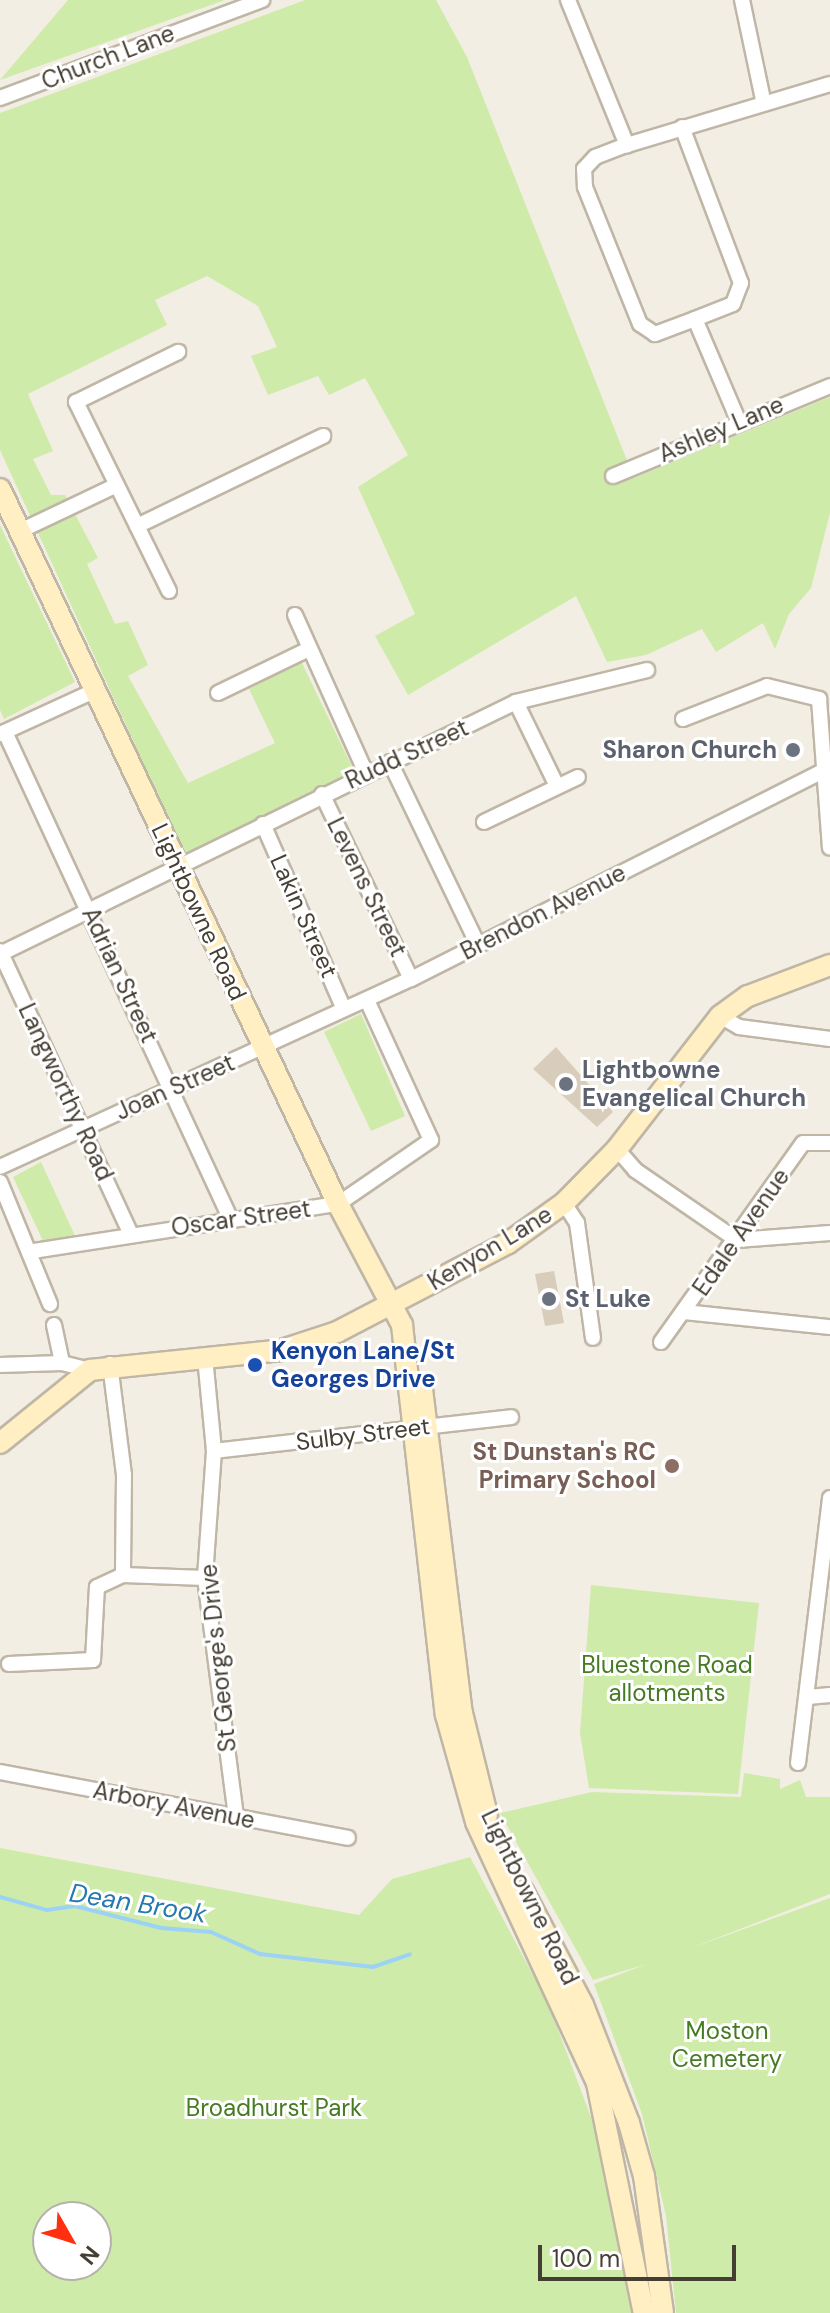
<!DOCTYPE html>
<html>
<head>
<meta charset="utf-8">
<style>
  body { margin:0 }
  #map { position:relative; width:830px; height:2313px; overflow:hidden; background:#f3eee4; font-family:"DM Sans",sans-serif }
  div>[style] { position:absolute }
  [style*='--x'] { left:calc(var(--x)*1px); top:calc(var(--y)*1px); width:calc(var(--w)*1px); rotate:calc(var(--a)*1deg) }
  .green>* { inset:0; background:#ceeba9 }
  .stream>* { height:4px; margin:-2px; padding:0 2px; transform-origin:2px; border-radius:2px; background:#9bd2f5 }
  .building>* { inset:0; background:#d8ccbb }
  .roads { filter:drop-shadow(2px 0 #bfb6a6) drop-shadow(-2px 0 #bfb6a6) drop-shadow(0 2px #bfb6a6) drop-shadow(0 -2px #bfb6a6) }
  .street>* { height:14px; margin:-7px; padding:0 7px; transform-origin:7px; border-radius:7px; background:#fff }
  .secondary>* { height:20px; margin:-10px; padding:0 10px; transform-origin:10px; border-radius:10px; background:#ffefc2 }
  .dots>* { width:22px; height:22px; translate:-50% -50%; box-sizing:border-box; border:4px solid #fff; border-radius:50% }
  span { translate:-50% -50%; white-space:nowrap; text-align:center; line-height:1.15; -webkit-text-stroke:6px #fff; paint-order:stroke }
  .street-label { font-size:24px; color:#453e33 }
  .worship-label { font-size:24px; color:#5b616d; font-weight:700 }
  .right { translate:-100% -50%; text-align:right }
  .left { translate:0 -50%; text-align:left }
  .transit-label { font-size:24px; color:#164399; font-weight:700 }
  .education-label { font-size:24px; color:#785e54; font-weight:700 }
  .park-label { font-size:24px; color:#467b23 }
  .water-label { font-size:26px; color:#2578b0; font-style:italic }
  .north { position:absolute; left:32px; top:2201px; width:80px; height:80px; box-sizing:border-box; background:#fff; border:2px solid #b5b2ad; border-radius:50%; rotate:129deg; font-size:22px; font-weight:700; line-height:32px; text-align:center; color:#453e33 }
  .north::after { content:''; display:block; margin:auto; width:28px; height:36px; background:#ff2f0f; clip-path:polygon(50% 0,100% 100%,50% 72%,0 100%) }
  .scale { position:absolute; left:538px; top:2245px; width:198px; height:36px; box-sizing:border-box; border:4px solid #453e33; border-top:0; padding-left:10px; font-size:24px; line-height:28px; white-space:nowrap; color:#453e33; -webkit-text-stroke:6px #fff; paint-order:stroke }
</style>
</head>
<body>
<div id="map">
  <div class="green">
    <i style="clip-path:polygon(68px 0,225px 0,0 80px)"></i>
    <i style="clip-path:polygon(305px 0,436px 0,467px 57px,634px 478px,830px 397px,830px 513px,811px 588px,789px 614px,775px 649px,763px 623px,716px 652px,702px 629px,646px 655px,607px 662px,576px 596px,408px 695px,375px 636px,415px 614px,358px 487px,408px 455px,365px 378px,329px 395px,318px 376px,268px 395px,251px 356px,277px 347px,258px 306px,207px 276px,155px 300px,167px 325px,28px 394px,53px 451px,33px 459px,51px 495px,65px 495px,98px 558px,87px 564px,115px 624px,128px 621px,148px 665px,128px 676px,188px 783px,275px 743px,249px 689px,301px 661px,356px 775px,185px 854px,0 450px,0 113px)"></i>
    <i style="clip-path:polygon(0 525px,75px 682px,4px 719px,0 710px)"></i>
    <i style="clip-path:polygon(361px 1014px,405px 1116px,371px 1131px,324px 1032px)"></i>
    <i style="clip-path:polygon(41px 1162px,76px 1238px,44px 1243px,13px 1177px)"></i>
    <i style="clip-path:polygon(591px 1585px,759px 1603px,738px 1794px,589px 1788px,580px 1733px)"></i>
    <i style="clip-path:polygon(744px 1773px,780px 1779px,780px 1789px,800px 1780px,806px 1797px,830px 1797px,830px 1894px,686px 1950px,830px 1898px,830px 2313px,676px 2313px,666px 2216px,642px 2114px,594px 1984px,647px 1964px,593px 1980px,500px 1813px,592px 1792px,741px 1797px)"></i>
    <i style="clip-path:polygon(evenodd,0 1848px,359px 1915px,392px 1879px,470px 1857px,548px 2003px,594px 2125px,626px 2257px,632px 2313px,0 2313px,0 1848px,48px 2217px,96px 2217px,96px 2265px,48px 2265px,48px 2217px)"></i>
  </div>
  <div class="stream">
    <i style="--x:0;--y:1897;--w:49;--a:15.5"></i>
    <i style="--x:47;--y:1910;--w:28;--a:-8"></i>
    <i style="--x:75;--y:1906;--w:89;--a:14.3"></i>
    <i style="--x:161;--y:1928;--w:50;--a:4.6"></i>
    <i style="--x:211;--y:1932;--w:54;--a:24.2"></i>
    <i style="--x:260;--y:1954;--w:114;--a:6.6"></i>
    <i style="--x:373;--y:1967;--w:39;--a:-19"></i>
  </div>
  <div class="building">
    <i style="clip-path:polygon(556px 1047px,613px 1112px,597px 1127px,533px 1069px)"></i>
    <i style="clip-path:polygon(554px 1271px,564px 1323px,545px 1326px,535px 1274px)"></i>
  </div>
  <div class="roads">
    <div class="street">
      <i style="--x:568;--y:0;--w:157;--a:67.9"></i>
      <i style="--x:742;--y:0;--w:102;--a:78.1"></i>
      <i style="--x:0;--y:98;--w:280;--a:-20.5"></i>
      <i style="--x:682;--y:127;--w:167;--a:69.3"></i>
      <i style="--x:741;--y:283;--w:22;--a:111"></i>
      <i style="--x:733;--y:304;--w:41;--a:158.5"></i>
      <i style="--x:695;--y:319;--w:110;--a:66.9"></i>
      <i style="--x:695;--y:319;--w:43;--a:159.4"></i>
      <i style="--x:655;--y:334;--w:18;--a:-146"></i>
      <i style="--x:640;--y:324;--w:148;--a:-111.9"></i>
      <i style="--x:585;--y:187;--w:18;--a:-93"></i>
      <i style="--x:584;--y:169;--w:16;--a:-47"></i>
      <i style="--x:595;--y:157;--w:34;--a:-21"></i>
      <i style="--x:627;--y:145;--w:212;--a:-16.7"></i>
      <i style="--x:613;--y:476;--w:235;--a:-22.5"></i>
      <i style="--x:137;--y:526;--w:207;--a:-25.8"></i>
      <i style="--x:20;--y:531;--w:107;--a:-25.4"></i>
      <i style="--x:169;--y:591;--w:211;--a:-116.2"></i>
      <i style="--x:76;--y:402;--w:114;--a:-26.1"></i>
      <i style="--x:295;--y:615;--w:173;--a:65.8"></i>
      <i style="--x:218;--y:693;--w:101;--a:-25.8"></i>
      <i style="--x:516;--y:702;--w:93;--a:64"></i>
      <i style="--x:683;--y:719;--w:90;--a:-21.4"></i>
      <i style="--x:767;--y:686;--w:54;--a:14"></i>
      <i style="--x:819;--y:699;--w:149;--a:85.8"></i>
      <i style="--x:5;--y:732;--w:538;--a:65.15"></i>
      <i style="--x:0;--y:734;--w:106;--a:-24.6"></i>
      <i style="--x:390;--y:762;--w:203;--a:64.3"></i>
      <i style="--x:322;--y:794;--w:205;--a:64.3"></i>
      <i style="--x:484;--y:822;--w:104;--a:-25.6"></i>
      <i style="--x:263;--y:824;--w:202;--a:66.4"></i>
      <i style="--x:0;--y:951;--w:312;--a:65.2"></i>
      <i style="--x:0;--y:954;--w:574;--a:-26.03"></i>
      <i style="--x:516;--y:702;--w:135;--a:-13.7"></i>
      <i style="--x:720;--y:1016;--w:22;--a:30"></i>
      <i style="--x:739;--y:1027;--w:92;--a:7.5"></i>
      <i style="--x:617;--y:1149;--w:28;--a:49"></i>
      <i style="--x:635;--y:1170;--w:124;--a:34.5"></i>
      <i style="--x:737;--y:1240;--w:93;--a:-4.3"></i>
      <i style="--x:0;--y:1167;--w:452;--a:-24.6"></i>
      <i style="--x:411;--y:979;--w:459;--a:-26.8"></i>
      <i style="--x:0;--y:1182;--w:132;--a:67.7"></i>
      <i style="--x:564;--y:1203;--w:24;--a:57"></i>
      <i style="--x:577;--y:1223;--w:116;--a:82.1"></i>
      <i style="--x:33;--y:1251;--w:309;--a:-8.8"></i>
      <i style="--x:338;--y:1204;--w:113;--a:-34.5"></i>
      <i style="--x:431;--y:1140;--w:154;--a:-114.6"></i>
      <i style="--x:684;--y:1312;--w:147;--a:5.9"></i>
      <i style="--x:54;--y:1325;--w:39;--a:78"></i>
      <i style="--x:661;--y:1342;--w:244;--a:-54.5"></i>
      <i style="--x:803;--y:1143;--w:27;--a:0"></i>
      <i style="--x:205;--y:1357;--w:94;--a:84.5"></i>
      <i style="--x:214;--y:1451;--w:127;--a:94.1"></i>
      <i style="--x:205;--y:1578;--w:240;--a:82.6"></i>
      <i style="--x:110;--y:1364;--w:112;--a:82.8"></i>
      <i style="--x:124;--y:1475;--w:100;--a:90.6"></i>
      <i style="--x:0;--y:1365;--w:62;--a:-1.8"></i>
      <i style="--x:62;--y:1363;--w:29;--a:14"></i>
      <i style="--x:214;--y:1451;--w:299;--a:-6.5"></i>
      <i style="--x:9;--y:1664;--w:84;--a:-2.7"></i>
      <i style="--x:93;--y:1660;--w:73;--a:-86.9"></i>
      <i style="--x:97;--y:1587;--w:29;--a:-25"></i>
      <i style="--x:123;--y:1575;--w:82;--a:2.1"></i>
      <i style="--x:808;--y:1697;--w:22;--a:-5"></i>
      <i style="--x:798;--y:1763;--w:267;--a:-83.1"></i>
      <i style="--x:0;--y:1772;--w:354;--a:10.7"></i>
    </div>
    <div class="secondary">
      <i style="--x:0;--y:489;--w:791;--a:64.7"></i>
      <i style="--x:338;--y:1204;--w:137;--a:62.1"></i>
      <i style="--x:402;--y:1325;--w:392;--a:83.6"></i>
      <i style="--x:446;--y:1715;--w:111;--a:74.3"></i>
      <i style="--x:476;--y:1822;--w:288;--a:65.1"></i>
      <i style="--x:597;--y:2083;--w:235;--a:78.5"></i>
      <i style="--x:422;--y:1389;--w:326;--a:83"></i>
      <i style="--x:462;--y:1713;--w:105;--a:76.2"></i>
      <i style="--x:0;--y:1443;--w:116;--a:-39"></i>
      <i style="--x:90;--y:1370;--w:193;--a:-5.9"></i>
      <i style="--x:282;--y:1350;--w:58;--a:-18.1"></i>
      <i style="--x:337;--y:1332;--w:193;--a:-27.5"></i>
      <i style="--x:508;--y:1243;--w:69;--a:-35.5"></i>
      <i style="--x:564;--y:1203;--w:76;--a:-45.5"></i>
      <i style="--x:617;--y:1149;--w:168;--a:-52.2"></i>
      <i style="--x:720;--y:1016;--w:34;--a:-36"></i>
      <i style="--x:748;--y:996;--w:88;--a:-20.7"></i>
      <i style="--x:523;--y:1891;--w:129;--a:62.2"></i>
      <i style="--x:583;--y:2005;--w:127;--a:68.7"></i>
      <i style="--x:629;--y:2123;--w:55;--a:74.2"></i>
      <i style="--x:644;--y:2176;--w:138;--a:82.1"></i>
    </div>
  </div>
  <div class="dots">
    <i style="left:793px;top:750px;background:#6b7280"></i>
    <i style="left:566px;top:1084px;background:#6b7280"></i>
    <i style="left:549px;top:1299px;background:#6b7280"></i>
    <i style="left:255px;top:1365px;background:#1a4fb4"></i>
    <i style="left:672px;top:1466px;background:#8d6e63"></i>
  </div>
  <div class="street-label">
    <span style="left:108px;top:57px;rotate:-21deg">Church Lane</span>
    <span style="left:721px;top:429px;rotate:-23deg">Ashley Lane</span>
    <span style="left:407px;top:754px;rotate:-25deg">Rudd Street</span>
    <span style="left:367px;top:887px;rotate:64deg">Levens Street</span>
    <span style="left:199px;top:912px;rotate:65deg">Lightbowne Road</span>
    <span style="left:543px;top:912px;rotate:-27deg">Brendon Avenue</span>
    <span style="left:304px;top:916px;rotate:66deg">Lakin Street</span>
    <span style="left:120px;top:975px;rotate:65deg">Adrian Street</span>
    <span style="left:175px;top:1087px;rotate:-24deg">Joan Street</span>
    <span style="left:66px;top:1092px;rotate:65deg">Langworthy Road</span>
    <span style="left:241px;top:1218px;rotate:-8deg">Oscar Street</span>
    <span style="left:741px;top:1232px;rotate:-55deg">Edale Avenue</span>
    <span style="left:490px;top:1248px;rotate:-31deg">Kenyon Lane</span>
    <span style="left:363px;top:1434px;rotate:-7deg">Sulby Street</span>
    <span style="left:218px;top:1658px;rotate:-96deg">St George's Drive</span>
    <span style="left:174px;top:1805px;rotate:11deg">Arbory Avenue</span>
    <span style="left:530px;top:1897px;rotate:64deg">Lightbowne Road</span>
  </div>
  <div class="worship-label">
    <span class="right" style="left:777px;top:750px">Sharon Church</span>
    <span class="left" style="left:582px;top:1084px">Lightbowne<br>Evangelical Church</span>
    <span class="left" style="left:565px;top:1299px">St Luke</span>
  </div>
  <div class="transit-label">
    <span class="left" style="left:271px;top:1365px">Kenyon Lane/St<br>Georges Drive</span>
  </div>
  <div class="education-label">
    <span class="right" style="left:656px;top:1466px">St Dunstan's RC<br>Primary School</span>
  </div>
  <div class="park-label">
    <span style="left:667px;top:1679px">Bluestone Road<br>allotments</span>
    <span style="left:727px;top:2045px">Moston<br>Cemetery</span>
    <span style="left:274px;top:2108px">Broadhurst Park</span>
  </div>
  <div class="water-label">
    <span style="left:138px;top:1904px;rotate:9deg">Dean Brook</span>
  </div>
  <div class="north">N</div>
  <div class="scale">100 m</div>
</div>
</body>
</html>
